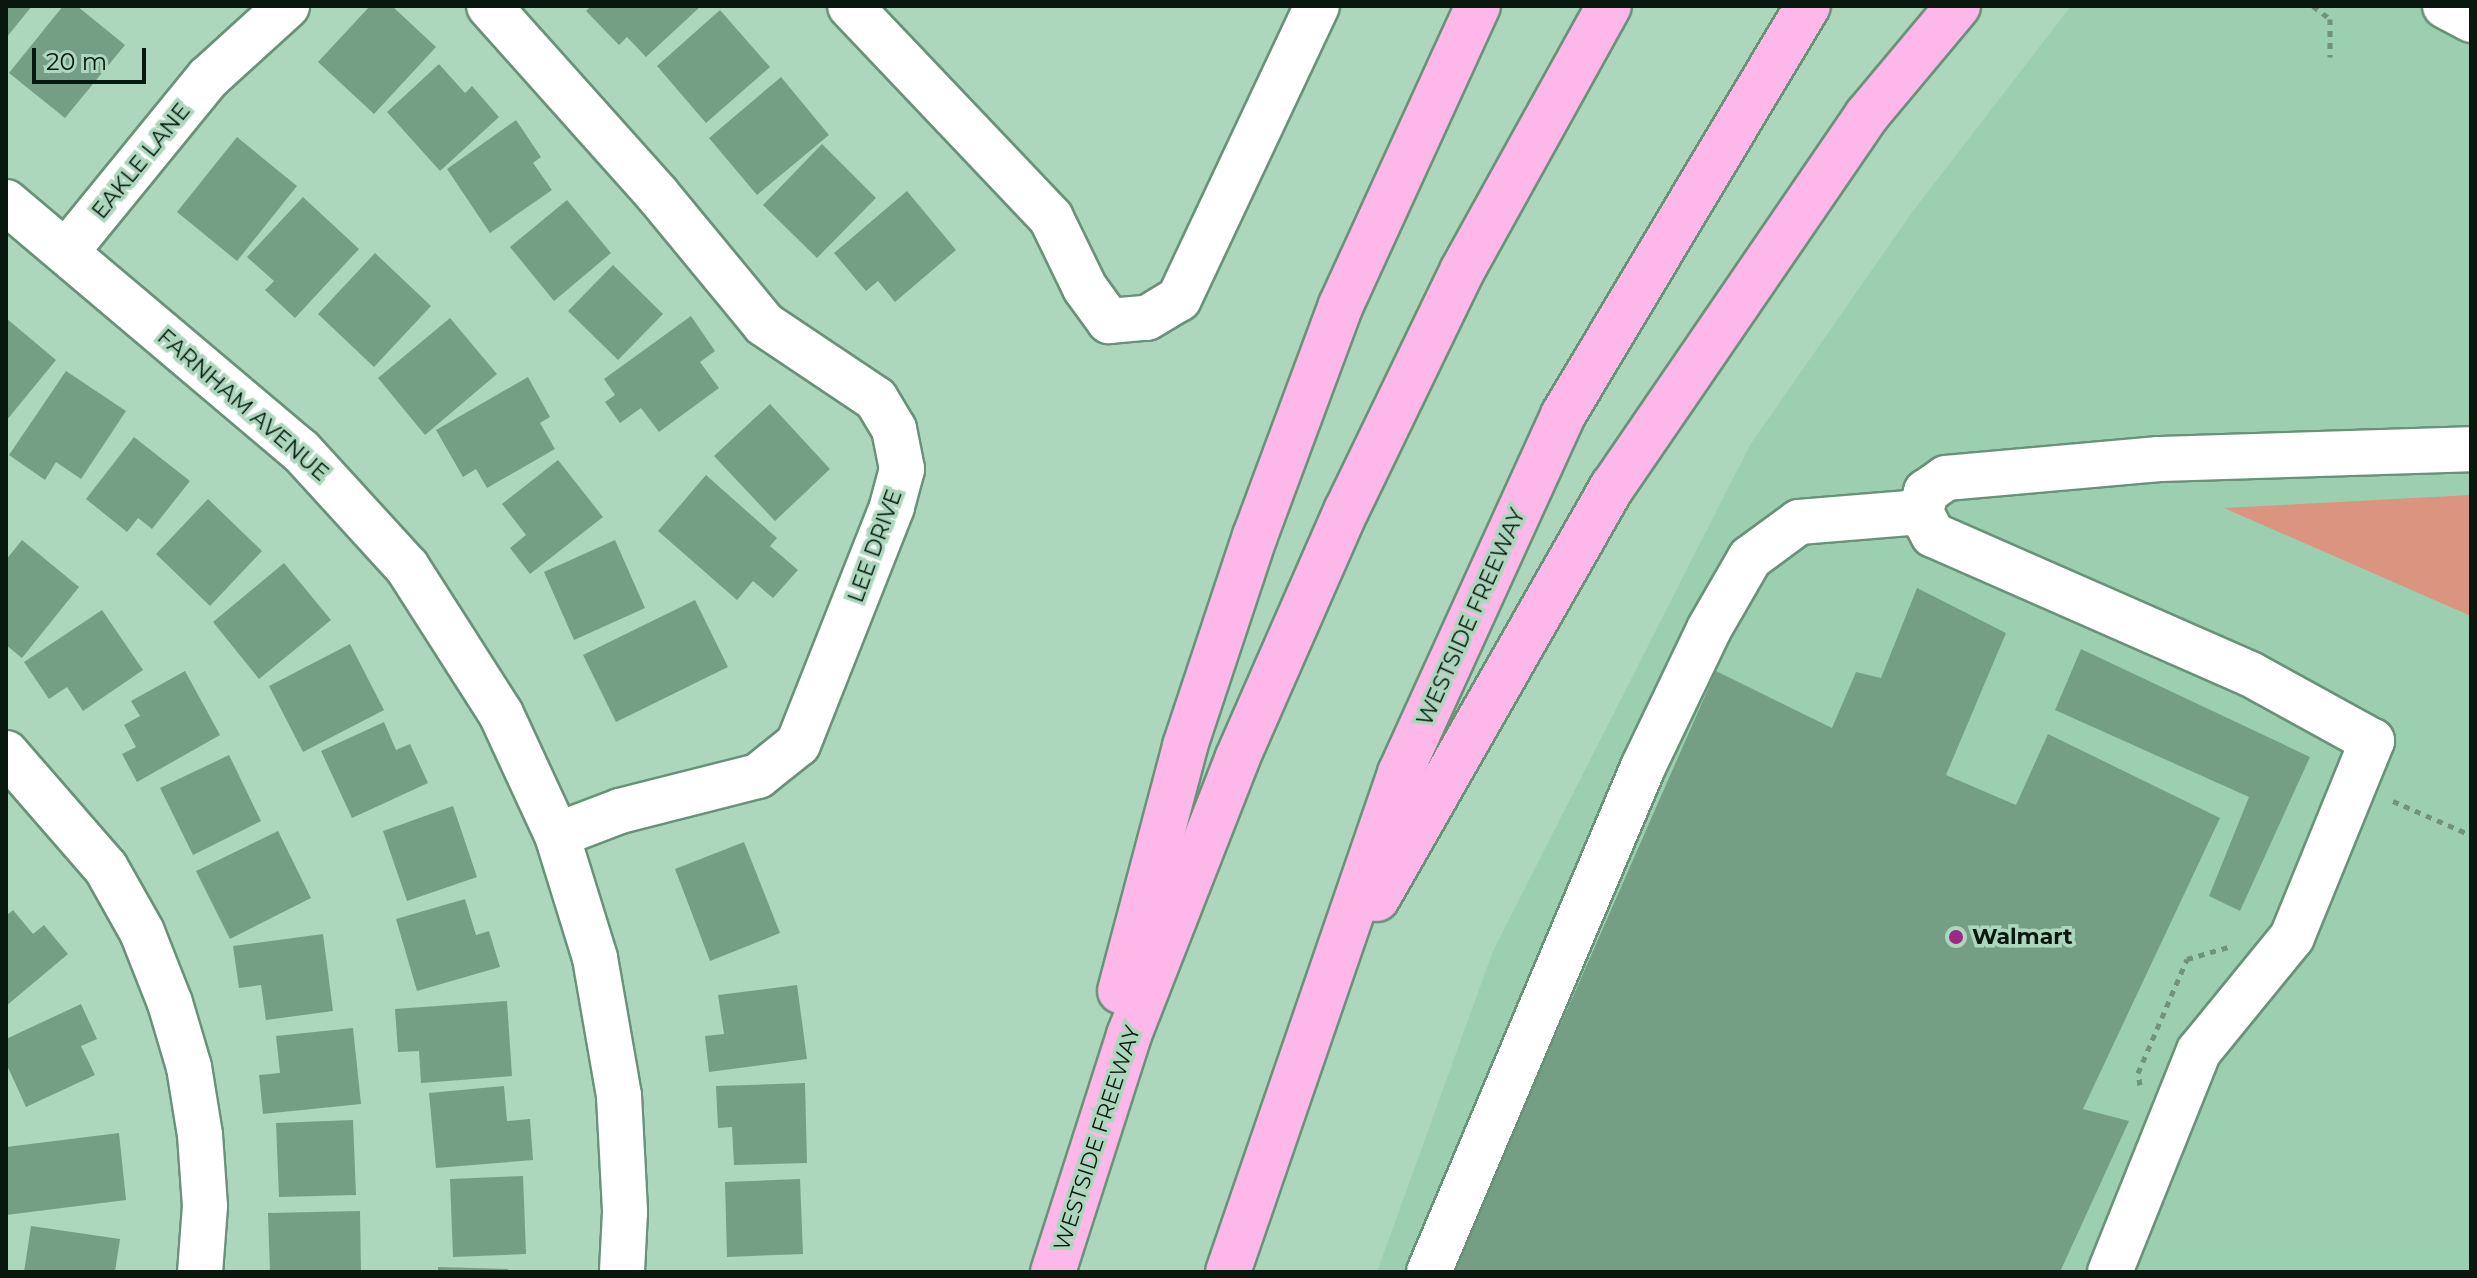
<!DOCTYPE html>
<html>
<head>
<meta charset="utf-8">
<style>
  body { margin:0 }
  #map { position:relative; width:2477px; height:1278px; overflow:hidden; background:#acd7bc; font-family:Montserrat,sans-serif }
  div>[style] { position:absolute }
  [style*='--x'] { left:calc(var(--x)*1px); top:calc(var(--y)*1px); width:calc(var(--w)*1px); rotate:calc(var(--a)*1deg) }
  .built>* { inset:0; background:#9ccfaf }
  .green>* { inset:0; background:#db947f }
  .building>* { inset:0; background:#759f85 }
  .path>* { height:5px; margin-top:-2.5px; transform-origin:0; background:repeating-linear-gradient(90deg,#71927e 0 6px,transparent 0 12px) }
  .roads { filter:drop-shadow(2px 0 #699279) drop-shadow(-2px 0 #699279) drop-shadow(0 2px #699279) drop-shadow(0 -2px #699279) }
  .minor>* { height:44px; margin:-22px; padding:0 22px; transform-origin:22px; border-radius:22px; background:#fff }
  .highway>* { height:44px; margin:-22px; padding:0 22px; transform-origin:22px; border-radius:22px; background:#fdb7e9 }
  .dots>* { width:22px; height:22px; translate:-50% -50%; box-sizing:border-box; border:4px solid #acd7bc; border-radius:50% }
  span { translate:-50% -50%; white-space:nowrap; text-align:center; line-height:1.15; -webkit-text-stroke:7px #acd7bc; paint-order:stroke }
  .street-label { font-size:22px; color:#08180f }
  .poi-label { font-size:22px; color:#08180f; font-weight:700 }
  .left { translate:0 -50%; text-align:left }
  .frame { position:absolute; inset:0; border:8px solid #08180f; pointer-events:none }
  .scale { position:absolute; left:32px; top:48px; width:114px; height:36px; box-sizing:border-box; border:4px solid #08180f; border-top:0; padding-left:10px; font-size:24px; line-height:28px; white-space:nowrap; color:#08180f; -webkit-text-stroke:6px #acd7bc; paint-order:stroke }
</style>
</head>
<body>
<div id="map">
  <div class="built">
    <i style="clip-path:polygon(2071px 6px,2471px 6px,2471px 1272px,1377px 1272px,1493px 951px,1750px 445px,1913px 211px)"></i>
  </div>
  <div class="green">
    <i style="clip-path:polygon(2471px 495px,2471px 616px,2224px 508px)"></i>
  </div>
  <div class="building">
    <i style="clip-path:polygon(6px 6px,32px 6px,6px 38px)"></i>
    <i style="clip-path:polygon(63px 6px,77px 6px,125px 45px,65px 118px,9px 73px)"></i>
    <i style="clip-path:polygon(370px 6px,392px 6px,436px 47px,374px 114px,318px 62px)"></i>
    <i style="clip-path:polygon(591px 6px,701px 6px,646px 57px,627px 37px,619px 45px,586px 11px)"></i>
    <i style="clip-path:polygon(720px 10px,770px 67px,706px 123px,657px 66px)"></i>
    <i style="clip-path:polygon(439px 64px,465px 93px,472px 86px,499px 117px,440px 171px,387px 112px)"></i>
    <i style="clip-path:polygon(781px 77px,829px 135px,757px 195px,709px 138px)"></i>
    <i style="clip-path:polygon(516px 120px,541px 157px,533px 163px,552px 190px,490px 233px,447px 169px)"></i>
    <i style="clip-path:polygon(237px 137px,297px 186px,237px 261px,177px 212px)"></i>
    <i style="clip-path:polygon(822px 144px,876px 198px,817px 258px,763px 205px)"></i>
    <i style="clip-path:polygon(907px 191px,956px 250px,895px 302px,878px 281px,866px 291px,834px 253px)"></i>
    <i style="clip-path:polygon(303px 197px,359px 249px,295px 318px,265px 290px,274px 281px,247px 257px)"></i>
    <i style="clip-path:polygon(567px 200px,611px 253px,554px 301px,510px 247px)"></i>
    <i style="clip-path:polygon(375px 253px,431px 306px,374px 367px,318px 314px)"></i>
    <i style="clip-path:polygon(613px 265px,663px 314px,618px 360px,568px 311px)"></i>
    <i style="clip-path:polygon(691px 316px,715px 351px,700px 362px,719px 388px,659px 432px,641px 408px,620px 423px,605px 402px,615px 395px,604px 379px)"></i>
    <i style="clip-path:polygon(6px 318px,56px 360px,6px 421px)"></i>
    <i style="clip-path:polygon(450px 318px,497px 374px,425px 435px,378px 378px)"></i>
    <i style="clip-path:polygon(66px 371px,126px 411px,81px 479px,56px 462px,45px 480px,9px 455px)"></i>
    <i style="clip-path:polygon(528px 377px,550px 417px,540px 423px,555px 449px,487px 488px,476px 469px,463px 477px,436px 430px)"></i>
    <i style="clip-path:polygon(770px 404px,830px 469px,775px 521px,714px 456px)"></i>
    <i style="clip-path:polygon(134px 437px,190px 481px,152px 529px,138px 518px,127px 532px,86px 499px)"></i>
    <i style="clip-path:polygon(558px 460px,603px 517px,530px 574px,510px 548px,526px 535px,502px 504px)"></i>
    <i style="clip-path:polygon(706px 475px,777px 538px,770px 546px,798px 570px,773px 598px,753px 581px,737px 600px,658px 531px)"></i>
    <i style="clip-path:polygon(208px 499px,262px 551px,210px 606px,156px 554px)"></i>
    <i style="clip-path:polygon(22px 540px,79px 587px,22px 658px,6px 645px,6px 560px)"></i>
    <i style="clip-path:polygon(615px 540px,645px 608px,574px 640px,544px 572px)"></i>
    <i style="clip-path:polygon(284px 563px,331px 620px,259px 679px,213px 622px)"></i>
    <i style="clip-path:polygon(1917px 588px,2006px 633px,1946px 775px,2016px 805px,2048px 734px,2220px 818px,2083px 1109px,2129px 1121px,2060px 1272px,1452px 1272px,1716px 671px,1832px 728px,1856px 672px,1881px 678px)"></i>
    <i style="clip-path:polygon(695px 600px,728px 667px,616px 722px,583px 655px)"></i>
    <i style="clip-path:polygon(102px 610px,143px 670px,83px 711px,67px 687px,49px 699px,24px 662px)"></i>
    <i style="clip-path:polygon(350px 644px,384px 710px,303px 752px,269px 686px)"></i>
    <i style="clip-path:polygon(2081px 649px,2310px 757px,2240px 911px,2209px 896px,2249px 797px,2055px 710px)"></i>
    <i style="clip-path:polygon(185px 671px,220px 735px,137px 782px,122px 754px,136px 747px,124px 725px,140px 716px,131px 701px)"></i>
    <i style="clip-path:polygon(384px 722px,396px 750px,410px 744px,428px 783px,352px 818px,321px 751px)"></i>
    <i style="clip-path:polygon(229px 755px,261px 821px,193px 855px,160px 788px)"></i>
    <i style="clip-path:polygon(453px 806px,477px 877px,407px 901px,383px 831px)"></i>
    <i style="clip-path:polygon(278px 831px,311px 898px,230px 939px,196px 871px)"></i>
    <i style="clip-path:polygon(744px 842px,780px 933px,710px 961px,675px 869px)"></i>
    <i style="clip-path:polygon(465px 899px,476px 935px,489px 931px,500px 967px,417px 991px,396px 919px)"></i>
    <i style="clip-path:polygon(13px 910px,33px 934px,44px 925px,68px 954px,6px 1006px,6px 916px)"></i>
    <i style="clip-path:polygon(323px 934px,333px 1011px,266px 1020px,261px 985px,239px 988px,233px 946px)"></i>
    <i style="clip-path:polygon(797px 985px,807px 1059px,709px 1072px,705px 1036px,724px 1034px,718px 995px)"></i>
    <i style="clip-path:polygon(507px 1001px,512px 1076px,421px 1083px,419px 1051px,398px 1052px,395px 1009px)"></i>
    <i style="clip-path:polygon(81px 1004px,97px 1039px,81px 1046px,95px 1075px,26px 1107px,6px 1063px,6px 1039px)"></i>
    <i style="clip-path:polygon(353px 1028px,361px 1104px,263px 1114px,259px 1075px,280px 1073px,276px 1036px)"></i>
    <i style="clip-path:polygon(805px 1083px,807px 1163px,734px 1165px,732px 1127px,718px 1128px,716px 1086px)"></i>
    <i style="clip-path:polygon(504px 1086px,507px 1121px,530px 1119px,533px 1160px,436px 1168px,429px 1093px)"></i>
    <i style="clip-path:polygon(353px 1120px,356px 1195px,279px 1197px,276px 1123px)"></i>
    <i style="clip-path:polygon(119px 1133px,126px 1200px,6px 1215px,6px 1147px)"></i>
    <i style="clip-path:polygon(523px 1176px,526px 1254px,453px 1257px,450px 1179px)"></i>
    <i style="clip-path:polygon(800px 1179px,803px 1254px,727px 1257px,725px 1182px)"></i>
    <i style="clip-path:polygon(360px 1211px,361px 1272px,270px 1272px,268px 1213px)"></i>
    <i style="clip-path:polygon(31px 1226px,120px 1239px,115px 1272px,24px 1272px)"></i>
    <i style="clip-path:polygon(438px 1267px,508px 1269px,508px 1272px,438px 1272px)"></i>
  </div>
  <div class="path">
    <i style="--x:2313;--y:6;--w:21;--a:37"></i>
    <i style="--x:2330;--y:19;--w:38;--a:90"></i>
    <i style="--x:2393;--y:801;--w:85;--a:23.6"></i>
    <i style="--x:2140;--y:1085;--w:12;--a:-99"></i>
    <i style="--x:2138;--y:1073;--w:124;--a:-66.7"></i>
    <i style="--x:2187;--y:959;--w:47;--a:-16.1"></i>
  </div>
  <div class="roads">
    <div class="minor">
      <i style="--x:489;--y:6;--w:252;--a:48.2"></i>
      <i style="--x:657;--y:194;--w:168;--a:50.5"></i>
      <i style="--x:764;--y:324;--w:135;--a:33.8"></i>
      <i style="--x:876;--y:399;--w:35;--a:59"></i>
      <i style="--x:894;--y:429;--w:41;--a:78.7"></i>
      <i style="--x:902;--y:469;--w:39;--a:105"></i>
      <i style="--x:892;--y:507;--w:255;--a:111.6"></i>
      <i style="--x:798;--y:744;--w:51;--a:141.3"></i>
      <i style="--x:758;--y:776;--w:142;--a:165.8"></i>
      <i style="--x:620;--y:811;--w:67;--a:159.1"></i>
      <i style="--x:850;--y:6;--w:292;--a:46.5"></i>
      <i style="--x:1051;--y:218;--w:78;--a:64.1"></i>
      <i style="--x:1085;--y:288;--w:41;--a:54"></i>
      <i style="--x:1109;--y:321;--w:38;--a:-5"></i>
      <i style="--x:1147;--y:318;--w:37;--a:-31"></i>
      <i style="--x:1179;--y:299;--w:324;--a:-64.8"></i>
      <i style="--x:2445;--y:6;--w:30;--a:28"></i>
      <i style="--x:6;--y:202;--w:386;--a:40.2"></i>
      <i style="--x:301;--y:451;--w:157;--a:47.6"></i>
      <i style="--x:407;--y:567;--w:174;--a:57.4"></i>
      <i style="--x:501;--y:714;--w:133;--a:65.2"></i>
      <i style="--x:557;--y:835;--w:129;--a:72.8"></i>
      <i style="--x:595;--y:958;--w:140;--a:80.1"></i>
      <i style="--x:619;--y:1096;--w:116;--a:87"></i>
      <i style="--x:625;--y:1212;--w:60;--a:92.9"></i>
      <i style="--x:66;--y:252;--w:225;--a:-50.8"></i>
      <i style="--x:208;--y:78;--w:107;--a:-42.3"></i>
      <i style="--x:6;--y:753;--w:152;--a:49"></i>
      <i style="--x:106;--y:868;--w:73;--a:60.6"></i>
      <i style="--x:142;--y:932;--w:76;--a:68.5"></i>
      <i style="--x:170;--y:1003;--w:67;--a:73.5"></i>
      <i style="--x:189;--y:1067;--w:69;--a:80.8"></i>
      <i style="--x:200;--y:1135;--w:71;--a:86"></i>
      <i style="--x:205;--y:1206;--w:66;--a:94.3"></i>
      <i style="--x:1429;--y:1272;--w:548;--a:-67.03"></i>
      <i style="--x:1643;--y:767;--w:153;--a:-64.4"></i>
      <i style="--x:1709;--y:629;--w:82;--a:-60"></i>
      <i style="--x:1750;--y:558;--w:61;--a:-36.3"></i>
      <i style="--x:1799;--y:522;--w:122;--a:-4.7"></i>
      <i style="--x:2110;--y:1272;--w:238;--a:-68.1"></i>
      <i style="--x:2199;--y:1051;--w:147;--a:-50.8"></i>
      <i style="--x:2292;--y:937;--w:212;--a:-67.8"></i>
      <i style="--x:2372;--y:741;--w:139;--a:-151.2"></i>
      <i style="--x:2250;--y:674;--w:346;--a:-156.3"></i>
      <i style="--x:1933;--y:535;--w:26;--a:-118"></i>
      <i style="--x:1921;--y:512;--w:21;--a:-76"></i>
      <i style="--x:1926;--y:492;--w:24;--a:-35"></i>
      <i style="--x:1946;--y:478;--w:214;--a:-5.1"></i>
      <i style="--x:2159;--y:459;--w:312;--a:-1.8"></i>
    </div>
    <div class="highway">
      <i style="--x:1377;--y:899;--w:476;--a:-60.3"></i>
      <i style="--x:1613;--y:486;--w:450;--a:-55.6"></i>
      <i style="--x:1867;--y:115;--w:142;--a:-50.1"></i>
      <i style="--x:1120;--y:991;--w:253;--a:-75.1"></i>
      <i style="--x:1185;--y:746;--w:221;--a:-71.6"></i>
      <i style="--x:1255;--y:536;--w:246;--a:-69.6"></i>
      <i style="--x:1341;--y:305;--w:329;--a:-65.4"></i>
      <i style="--x:1053;--y:1272;--w:249;--a:-72.2"></i>
      <i style="--x:1129;--y:1035;--w:296;--a:-68.6"></i>
      <i style="--x:1237;--y:759;--w:273;--a:-66.3"></i>
      <i style="--x:1347;--y:509;--w:264;--a:-64.2"></i>
      <i style="--x:1462;--y:271;--w:303;--a:-61"></i>
      <i style="--x:1228;--y:1272;--w:528;--a:-70.98"></i>
      <i style="--x:1400;--y:773;--w:393;--a:-65.5"></i>
      <i style="--x:1563;--y:415;--w:477;--a:-59.1"></i>
    </div>
  </div>
  <div class="dots">
    <i style="left:1956px;top:937px;background:#9c2985"></i>
  </div>
  <div class="street-label">
    <span style="left:141px;top:161px;rotate:-51deg">EAKLE LANE</span>
    <span style="left:243px;top:405px;rotate:41deg">FARNHAM AVENUE</span>
    <span style="left:875px;top:546px;rotate:-70deg">LEE DRIVE</span>
    <span style="left:1471px;top:617px;rotate:-66deg">WESTSIDE FREEWAY</span>
    <span style="left:1097px;top:1138px;rotate:-72deg">WESTSIDE FREEWAY</span>
  </div>
  <div class="poi-label">
    <span class="left" style="left:1972px;top:937px">Walmart</span>
  </div>
  <div class="frame"></div>
  <div class="scale">20 m</div>
</div>
</body>
</html>
